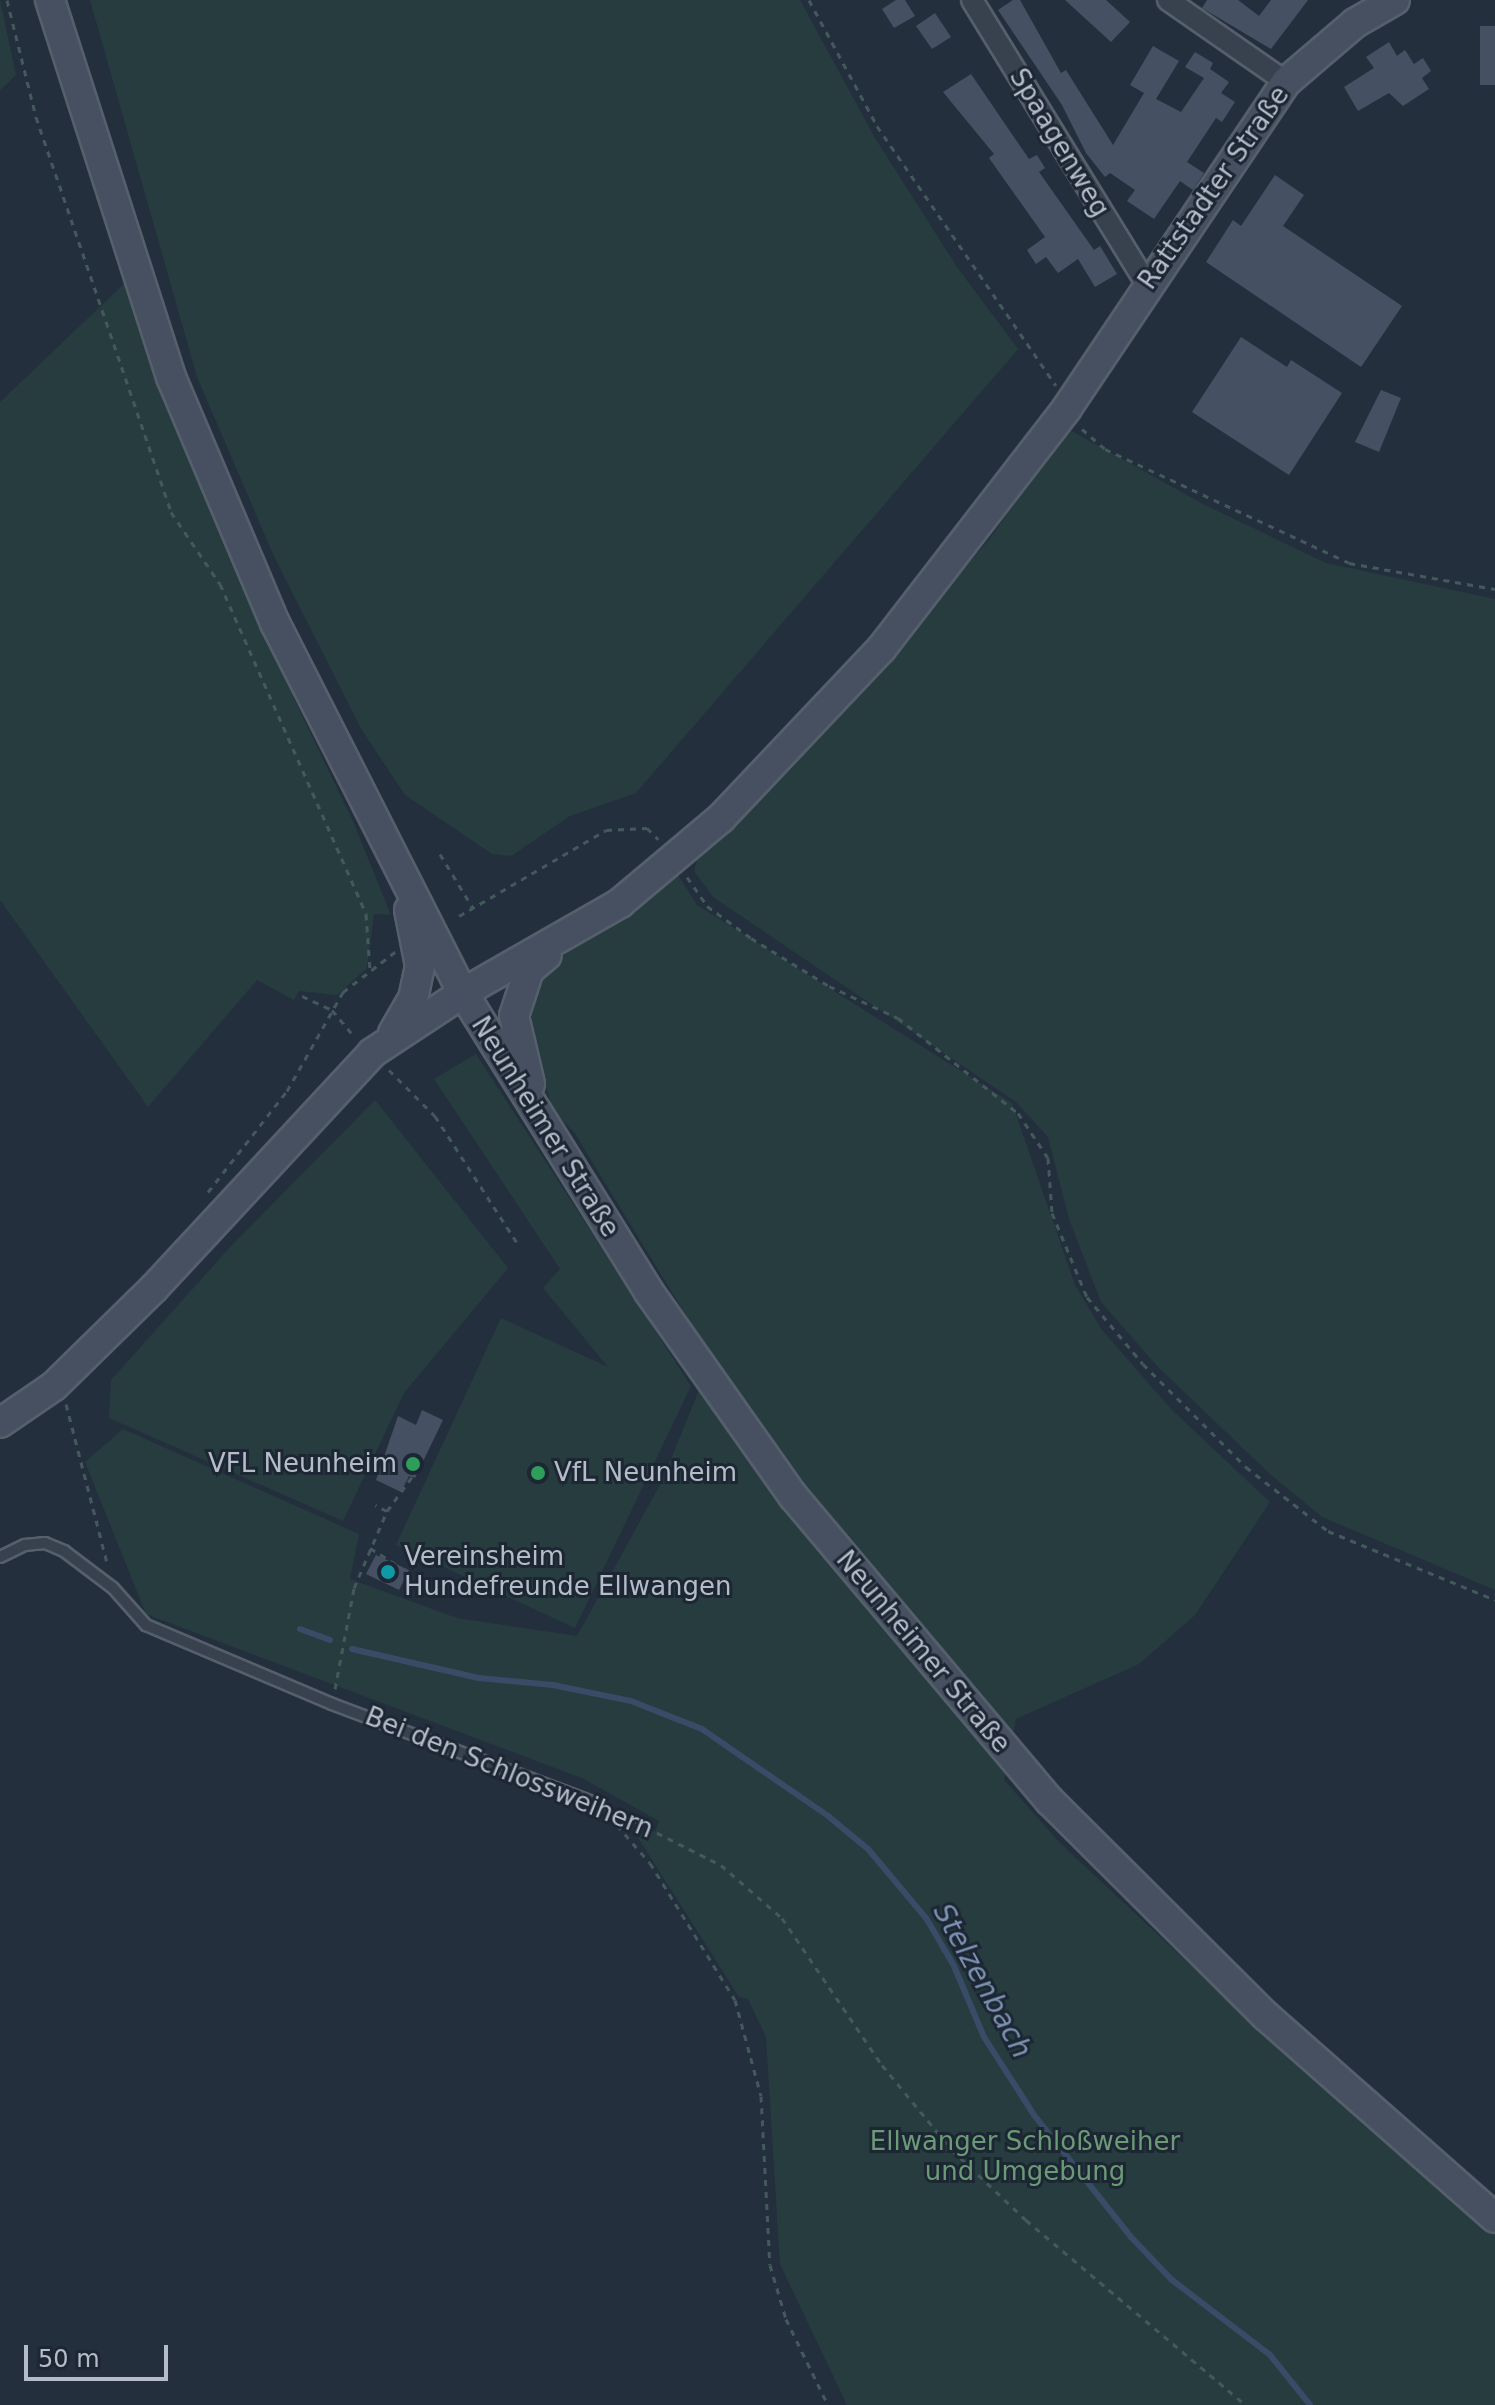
<!DOCTYPE html>
<html>
<head>
<meta charset="utf-8">
<style>
  body { margin:0 }
  #map { position:relative; width:1495px; height:2405px; overflow:hidden; background:#242f3e; font-family:"DejaVu Sans",sans-serif }
  div>[style] { position:absolute }
  [style*='--x'] { left:calc(var(--x)*1px); top:calc(var(--y)*1px); width:calc(var(--w)*1px); rotate:calc(var(--a)*1deg) }
  .green>* { inset:0; background:#263c3f }
  .stream>* { height:6px; margin:-3px; padding:0 3px; transform-origin:3px; border-radius:3px; background:#394c67 }
  .building>* { inset:0; background:#455162 }
  .path>* { height:3px; margin-top:-1.5px; transform-origin:0; background:repeating-linear-gradient(90deg,#44595c 0 6px,transparent 0 12px) }
  .roads { filter:drop-shadow(2px 0 #565f6c) drop-shadow(-2px 0 #565f6c) drop-shadow(0 2px #565f6c) drop-shadow(0 -2px #565f6c) }
  .lane>* { height:10px; margin:-5px; padding:0 5px; transform-origin:5px; border-radius:5px; background:#38414e }
  .street>* { height:20px; margin:-10px; padding:0 10px; transform-origin:10px; border-radius:10px; background:#38414e }
  .secondary>* { height:28px; margin:-14px; padding:0 14px; transform-origin:14px; border-radius:14px; background:#465061 }
  .dots>* { width:22px; height:22px; translate:-50% -50%; box-sizing:border-box; border:4px solid #1d2633; border-radius:50% }
  span { translate:-50% -50%; white-space:nowrap; text-align:center; line-height:1.15; -webkit-text-stroke:6px #1d2633; paint-order:stroke }
  .street-label { font-size:26px; color:#b4bcc9 }
  .poi-label { font-size:26px; color:#b4bcc9 }
  .right { translate:-100% -50%; text-align:right }
  .left { translate:0 -50%; text-align:left }
  .park-label { font-size:26px; color:#6b9a76 }
  .water-label { font-size:28px; color:#7c92b1; font-style:italic }
  .scale { position:absolute; left:24px; top:2345px; width:144px; height:36px; box-sizing:border-box; border:4px solid #b4bcc9; border-top:0; padding-left:10px; font-size:24px; line-height:28px; white-space:nowrap; color:#b4bcc9; -webkit-text-stroke:6px #1d2633; paint-order:stroke }
</style>
</head>
<body>
<div id="map">
  <div class="green">
    <i style="clip-path:polygon(0 0,16px 75px,0 90px)"></i>
    <i style="clip-path:polygon(90px 0,800px 0,875px 138px,957px 267px,1018px 349px,636px 793px,570px 816px,511px 856px,492px 854px,405px 795px,360px 727px,273px 554px,197px 377px)"></i>
    <i style="clip-path:polygon(126px 282px,295px 701px,352px 819px,391px 915px,374px 914px,367px 968px,337px 995px,299px 991px,294px 1000px,257px 980px,148px 1107px,0 900px,0 402px)"></i>
    <i style="clip-path:polygon(1068px 429px,1203px 504px,1326px 563px,1495px 599px,1495px 1590px,1322px 1517px,1271px 1475px,1158px 1367px,1101px 1302px,1069px 1219px,1048px 1137px,1016px 1102px,713px 897px,694px 871px,697px 860px,799px 757px,988px 541px)"></i>
    <i style="clip-path:polygon(678px 875px,697px 905px,1012px 1103px,1075px 1285px,1102px 1330px,1172px 1410px,1270px 1502px,1195px 1615px,1139px 1664px,1016px 1719px,1004px 1780px,1061px 1844px,1217px 1990px,1417px 2169px,1495px 2230px,1495px 2405px,847px 2405px,780px 2264px,766px 2037px,748px 1999px,739px 1997px,637px 1836px,646px 1828px,655px 1832px,659px 1821px,584px 1779px,146px 1614px,85px 1462px,123px 1429px,359px 1534px,350px 1579px,457px 1618px,577px 1636px,662px 1481px,712px 1358px,574px 1132px,553px 1111px,533px 1039px,531px 1000px,554px 962px)"></i>
    <i style="clip-path:polygon(476px 1054px,691px 1386px,575px 1628px,396px 1545px,501px 1318px,608px 1367px,543px 1288px,560px 1269px,434px 1079px)"></i>
    <i style="clip-path:polygon(375px 1100px,508px 1268px,404px 1393px,343px 1521px,109px 1418px,111px 1380px,231px 1246px)"></i>
  </div>
  <div class="stream">
    <i style="--x:300;--y:1629;--w:32;--a:20"></i>
    <i style="--x:352;--y:1649;--w:130;--a:12.9"></i>
    <i style="--x:479;--y:1678;--w:74;--a:5.4"></i>
    <i style="--x:553;--y:1685;--w:80;--a:11.6"></i>
    <i style="--x:631;--y:1701;--w:76;--a:21.5"></i>
    <i style="--x:702;--y:1729;--w:153;--a:34.6"></i>
    <i style="--x:828;--y:1816;--w:52;--a:39.5"></i>
    <i style="--x:868;--y:1849;--w:90;--a:50"></i>
    <i style="--x:926;--y:1918;--w:56;--a:59.7"></i>
    <i style="--x:954;--y:1966;--w:77;--a:67.1"></i>
    <i style="--x:984;--y:2037;--w:93;--a:57.3"></i>
    <i style="--x:1034;--y:2115;--w:156;--a:51.5"></i>
    <i style="--x:1131;--y:2237;--w:59;--a:46.4"></i>
    <i style="--x:1172;--y:2280;--w:123;--a:37.4"></i>
    <i style="--x:1270;--y:2355;--w:64;--a:51.3"></i>
  </div>
  <div class="building">
    <i style="clip-path:polygon(896px 0,905px 0,915px 16px,894px 28px,882px 9px)"></i>
    <i style="clip-path:polygon(1013px 0,1020px 0,1061px 73px,1066px 70px,1113px 145px,1144px 93px,1130px 85px,1153px 46px,1179px 61px,1156px 99px,1181px 112px,1204px 78px,1185px 67px,1195px 52px,1213px 63px,1210px 69px,1229px 82px,1221px 93px,1235px 102px,1222px 122px,1216px 118px,1187px 162px,1204px 173px,1193px 190px,1180px 181px,1154px 219px,1127px 201px,1135px 190px,1110px 173px,1105px 177px,1086px 153px,1062px 105px,998px 10px)"></i>
    <i style="clip-path:polygon(1065px 0,1106px 0,1130px 22px,1111px 42px)"></i>
    <i style="clip-path:polygon(1207px 0,1238px 0,1259px 16px,1271px 0,1308px 0,1271px 49px,1202px 8px)"></i>
    <i style="clip-path:polygon(935px 13px,951px 37px,932px 49px,916px 26px)"></i>
    <i style="clip-path:polygon(1480px 26px,1495px 26px,1495px 85px,1480px 85px)"></i>
    <i style="clip-path:polygon(1389px 42px,1397px 56px,1405px 50px,1414px 64px,1423px 58px,1431px 71px,1422px 78px,1429px 89px,1403px 106px,1389px 93px,1358px 111px,1344px 87px,1374px 68px,1366px 57px)"></i>
    <i style="clip-path:polygon(971px 74px,1029px 159px,1037px 155px,1045px 168px,1039px 172px,1094px 250px,1100px 246px,1117px 274px,1095px 287px,1078px 259px,1058px 273px,1046px 257px,1036px 264px,1027px 250px,1045px 237px,989px 158px,994px 154px,943px 92px)"></i>
    <i style="clip-path:polygon(1275px 175px,1304px 195px,1283px 226px,1402px 306px,1361px 367px,1206px 262px,1233px 220px,1241px 226px)"></i>
    <i style="clip-path:polygon(1241px 337px,1287px 367px,1291px 360px,1342px 393px,1289px 475px,1192px 412px)"></i>
    <i style="clip-path:polygon(1381px 390px,1401px 398px,1379px 452px,1355px 442px)"></i>
    <i style="clip-path:polygon(422px 1410px,443px 1420px,415px 1478px,409px 1476px,401px 1492px,376px 1480px,398px 1416px,416px 1425px)"></i>
    <i style="clip-path:polygon(376px 1555px,409px 1570px,399px 1590px,366px 1574px)"></i>
  </div>
  <div class="path">
    <i style="--x:7;--y:0;--w:121;--a:76.1"></i>
    <i style="--x:36;--y:117;--w:417;--a:71.1"></i>
    <i style="--x:171;--y:512;--w:87;--a:55.8"></i>
    <i style="--x:220;--y:584;--w:361;--a:66.1"></i>
    <i style="--x:366;--y:914;--w:56;--a:85.9"></i>
    <i style="--x:809;--y:0;--w:143;--a:61.6"></i>
    <i style="--x:877;--y:126;--w:315;--a:55.4"></i>
    <i style="--x:1082;--y:429;--w:30;--a:41"></i>
    <i style="--x:1105;--y:449;--w:269;--a:25"></i>
    <i style="--x:1349;--y:563;--w:148;--a:10.1"></i>
    <i style="--x:440;--y:854;--w:63;--a:58.6"></i>
    <i style="--x:687;--y:877;--w:35;--a:55"></i>
    <i style="--x:707;--y:906;--w:54;--a:36"></i>
    <i style="--x:751;--y:938;--w:92;--a:31.6"></i>
    <i style="--x:829;--y:986;--w:76;--a:24.9"></i>
    <i style="--x:898;--y:1018;--w:153;--a:38.4"></i>
    <i style="--x:1018;--y:1113;--w:54;--a:56.3"></i>
    <i style="--x:1048;--y:1158;--w:55;--a:85.8"></i>
    <i style="--x:1052;--y:1213;--w:91;--a:67.4"></i>
    <i style="--x:1087;--y:1297;--w:87;--a:50.1"></i>
    <i style="--x:1143;--y:1364;--w:146;--a:45"></i>
    <i style="--x:1246;--y:1467;--w:104;--a:38"></i>
    <i style="--x:1328;--y:1531;--w:181;--a:22.4"></i>
    <i style="--x:459;--y:916;--w:170;--a:-30.3"></i>
    <i style="--x:606;--y:830;--w:41;--a:-2.8"></i>
    <i style="--x:647;--y:828;--w:16;--a:45"></i>
    <i style="--x:302;--y:996;--w:33;--a:25"></i>
    <i style="--x:332;--y:1010;--w:34;--a:50"></i>
    <i style="--x:389;--y:1070;--w:65;--a:45"></i>
    <i style="--x:435;--y:1116;--w:155;--a:57.1"></i>
    <i style="--x:208;--y:1192;--w:128;--a:-52"></i>
    <i style="--x:287;--y:1091;--w:114;--a:-60.5"></i>
    <i style="--x:343;--y:992;--w:66;--a:-37.6"></i>
    <i style="--x:66;--y:1404;--w:164;--a:75.5"></i>
    <i style="--x:387;--y:1511;--w:42;--a:-53.7"></i>
    <i style="--x:370;--y:1548;--w:31;--a:32"></i>
    <i style="--x:335;--y:1689;--w:103;--a:-79.3"></i>
    <i style="--x:354;--y:1588;--w:84;--a:-66.8"></i>
    <i style="--x:387;--y:1511;--w:13;--a:-153"></i>
    <i style="--x:614;--y:1811;--w:120;--a:26.8"></i>
    <i style="--x:721;--y:1865;--w:81;--a:41"></i>
    <i style="--x:782;--y:1918;--w:178;--a:55.8"></i>
    <i style="--x:882;--y:2065;--w:110;--a:50.5"></i>
    <i style="--x:952;--y:2150;--w:102;--a:43.4"></i>
    <i style="--x:1026;--y:2220;--w:287;--a:40.1"></i>
    <i style="--x:609;--y:1816;--w:62;--a:48.9"></i>
    <i style="--x:650;--y:1863;--w:161;--a:58.2"></i>
    <i style="--x:735;--y:2000;--w:99;--a:74.8"></i>
    <i style="--x:761;--y:2096;--w:169;--a:87"></i>
    <i style="--x:770;--y:2265;--w:56;--a:73.5"></i>
    <i style="--x:786;--y:2319;--w:96;--a:64"></i>
  </div>
  <div class="roads">
    <div class="lane">
      <i style="--x:0;--y:1557;--w:28;--a:-26"></i>
      <i style="--x:25;--y:1545;--w:20;--a:-6"></i>
      <i style="--x:45;--y:1543;--w:21;--a:23"></i>
      <i style="--x:64;--y:1551;--w:61;--a:37.1"></i>
      <i style="--x:113;--y:1588;--w:50;--a:48.3"></i>
      <i style="--x:146;--y:1625;--w:202;--a:23"></i>
      <i style="--x:332;--y:1704;--w:286;--a:20.6"></i>
    </div>
    <div class="street">
      <i style="--x:972;--y:0;--w:334;--a:58.4"></i>
      <i style="--x:1168;--y:0;--w:144;--a:34.8"></i>
    </div>
    <div class="secondary">
      <i style="--x:50;--y:0;--w:396;--a:72.2"></i>
      <i style="--x:171;--y:377;--w:267;--a:67.1"></i>
      <i style="--x:275;--y:623;--w:415;--a:63.1"></i>
      <i style="--x:463;--y:993;--w:352;--a:58.1"></i>
      <i style="--x:649;--y:1292;--w:250;--a:54.8"></i>
      <i style="--x:793;--y:1496;--w:399;--a:49.9"></i>
      <i style="--x:1050;--y:1801;--w:305;--a:44.9"></i>
      <i style="--x:1266;--y:2016;--w:305;--a:41.4"></i>
      <i style="--x:393;--y:1033;--w:39;--a:-60"></i>
      <i style="--x:413;--y:999;--w:34;--a:-78"></i>
      <i style="--x:420;--y:966;--w:57;--a:-101.1"></i>
      <i style="--x:530;--y:1084;--w:70;--a:-103.2"></i>
      <i style="--x:514;--y:1016;--w:48;--a:-71.9"></i>
      <i style="--x:529;--y:970;--w:23;--a:-40"></i>
      <i style="--x:0;--y:1423;--w:65;--a:-34.4"></i>
      <i style="--x:54;--y:1386;--w:140;--a:-44.4"></i>
      <i style="--x:154;--y:1288;--w:321;--a:-47.1"></i>
      <i style="--x:372;--y:1053;--w:109;--a:-33.4"></i>
      <i style="--x:463;--y:993;--w:181;--a:-29.8"></i>
      <i style="--x:620;--y:903;--w:132;--a:-40.1"></i>
      <i style="--x:721;--y:818;--w:233;--a:-46.6"></i>
      <i style="--x:881;--y:649;--w:304;--a:-52.3"></i>
      <i style="--x:1067;--y:408;--w:393;--a:-56.1"></i>
      <i style="--x:1286;--y:82;--w:91;--a:-40.5"></i>
      <i style="--x:1355;--y:23;--w:46;--a:-29.9"></i>
    </div>
  </div>
  <div class="dots">
    <i style="left:413px;top:1464px;background:#2e9e5b"></i>
    <i style="left:538px;top:1473px;background:#2e9e5b"></i>
    <i style="left:388px;top:1572px;background:#0f9aa8"></i>
  </div>
  <div class="street-label">
    <span style="left:1059px;top:143px;rotate:59deg">Spaagenweg</span>
    <span style="left:1214px;top:188px;rotate:-55deg">Rattstadter Straße</span>
    <span style="left:545px;top:1127px;rotate:58deg">Neunheimer Straße</span>
    <span style="left:923px;top:1652px;rotate:50deg">Neunheimer Straße</span>
    <span style="left:509px;top:1773px;rotate:22deg">Bei den Schlossweihern</span>
  </div>
  <div class="poi-label">
    <span class="right" style="left:397px;top:1464px">VFL Neunheim</span>
    <span class="left" style="left:554px;top:1473px">VfL Neunheim</span>
    <span class="left" style="left:404px;top:1572px">Vereinsheim<br>Hundefreunde Ellwangen</span>
  </div>
  <div class="park-label">
    <span style="left:1025px;top:2157px">Ellwanger Schloßweiher<br>und Umgebung</span>
  </div>
  <div class="water-label">
    <span style="left:982px;top:1981px;rotate:61deg">Stelzenbach</span>
  </div>
  <div class="scale">50 m</div>
</div>
</body>
</html>
